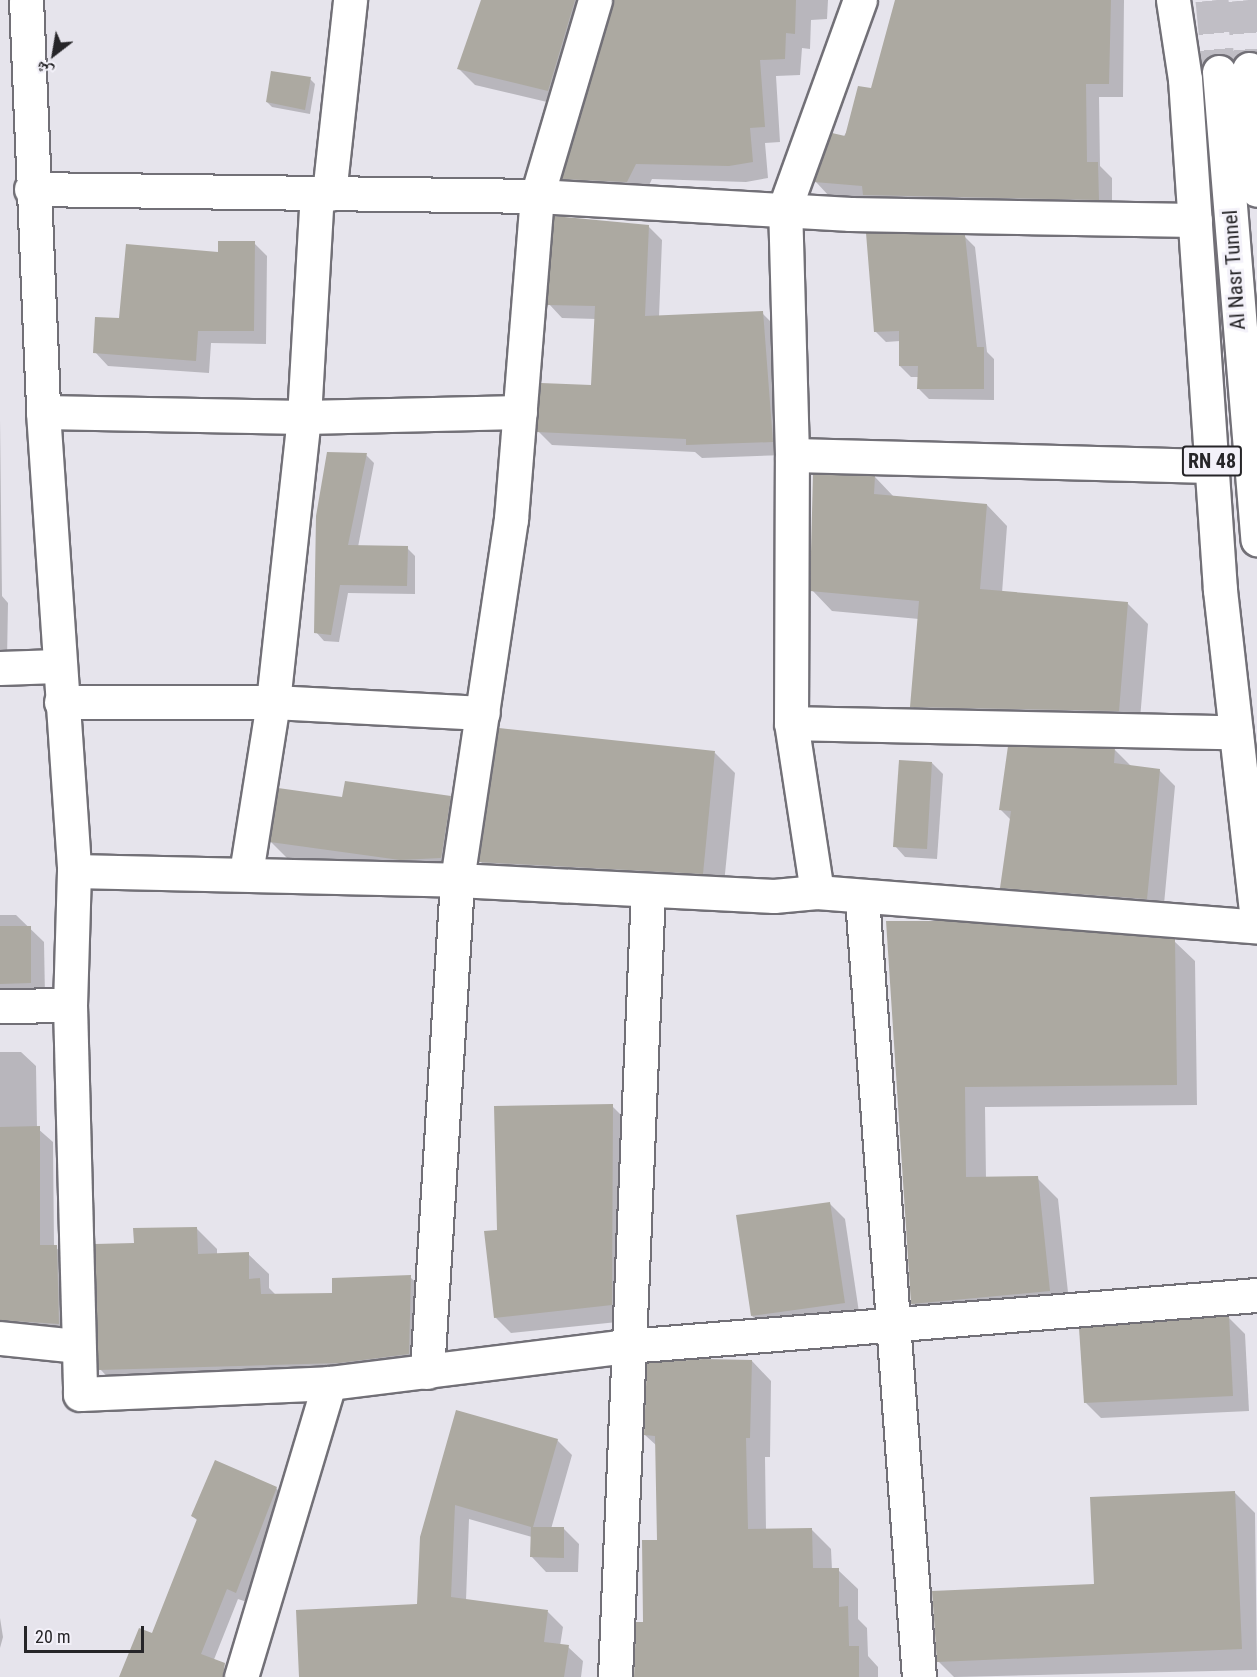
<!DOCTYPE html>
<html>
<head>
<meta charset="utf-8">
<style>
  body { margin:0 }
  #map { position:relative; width:1257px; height:1677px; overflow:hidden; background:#e6e4ec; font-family:"Roboto Condensed","Noto Naskh Arabic",sans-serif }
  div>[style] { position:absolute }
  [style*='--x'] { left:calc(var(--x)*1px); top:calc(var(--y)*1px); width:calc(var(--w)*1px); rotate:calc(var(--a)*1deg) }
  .shadow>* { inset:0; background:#0003 }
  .building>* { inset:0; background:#aca9a1 }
  .major-tunnel>* { height:33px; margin-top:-16.5px; transform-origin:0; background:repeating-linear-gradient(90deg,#c0bec5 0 33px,transparent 0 49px) }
  .roads { filter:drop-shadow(2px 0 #727077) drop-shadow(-2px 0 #727077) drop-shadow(0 2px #727077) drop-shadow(0 -2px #727077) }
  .minor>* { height:33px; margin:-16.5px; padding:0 16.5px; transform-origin:16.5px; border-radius:16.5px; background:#fff }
  .major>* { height:33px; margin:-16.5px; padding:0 16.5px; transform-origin:16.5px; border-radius:16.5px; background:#fff }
  .highway>* { height:33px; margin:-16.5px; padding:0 16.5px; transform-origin:16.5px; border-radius:16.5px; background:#fff }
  span { translate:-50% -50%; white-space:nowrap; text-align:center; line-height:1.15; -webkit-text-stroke:6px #f3f1f9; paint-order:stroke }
  .shield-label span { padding:2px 4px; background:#f3f1f9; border:2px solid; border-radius:4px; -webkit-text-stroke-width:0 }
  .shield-label { font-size:20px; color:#262528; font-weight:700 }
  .street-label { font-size:21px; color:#262528 }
  .north { position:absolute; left:24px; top:24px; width:60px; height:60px; -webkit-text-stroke:4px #f3f1f9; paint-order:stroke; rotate:211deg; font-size:16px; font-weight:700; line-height:24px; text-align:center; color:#262528 }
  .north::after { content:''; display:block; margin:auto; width:21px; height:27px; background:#262528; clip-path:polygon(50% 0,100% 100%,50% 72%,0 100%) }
  .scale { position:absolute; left:24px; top:1626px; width:120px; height:27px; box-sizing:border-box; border:3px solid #262528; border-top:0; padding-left:8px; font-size:18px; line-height:21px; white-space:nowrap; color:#262528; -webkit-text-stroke:4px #f3f1f9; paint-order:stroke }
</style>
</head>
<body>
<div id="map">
  <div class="shadow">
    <i style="clip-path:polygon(482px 0,603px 0,564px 106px,475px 85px,459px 69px)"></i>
    <i style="clip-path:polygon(614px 0,828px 0,827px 19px,811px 20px,810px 49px,802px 48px,800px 75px,776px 76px,780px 142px,765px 143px,768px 178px,746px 182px,652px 179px,643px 198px,579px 194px,563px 178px)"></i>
    <i style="clip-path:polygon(896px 0,1124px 0,1123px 97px,1099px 97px,1100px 166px,1112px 178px,1112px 213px,829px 196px,816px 182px,872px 90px)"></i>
    <i style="clip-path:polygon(310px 79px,315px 84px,310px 114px,272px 107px,267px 102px)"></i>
    <i style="clip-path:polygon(648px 226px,662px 240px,659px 317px,762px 313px,776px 327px,786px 455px,702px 458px,695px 452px,552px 445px,538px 431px,593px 387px,596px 319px,562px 318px,549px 304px)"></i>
    <i style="clip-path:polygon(964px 236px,975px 247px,987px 352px,994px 359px,994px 400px,929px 399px,919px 389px,919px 377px,911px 377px,900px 366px,900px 341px,886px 342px,875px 331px)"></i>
    <i style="clip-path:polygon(254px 243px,267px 256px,266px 344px,211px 343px,209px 373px,108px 366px,95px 352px,121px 320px,219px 254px)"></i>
    <i style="clip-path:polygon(0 418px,2px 596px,8px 603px,7px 660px,0 660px)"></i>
    <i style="clip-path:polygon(366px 455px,374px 463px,358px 547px,407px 548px,415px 556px,415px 594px,348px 593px,339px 642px,324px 641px,316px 632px)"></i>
    <i style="clip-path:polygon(875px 477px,894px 497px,987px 505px,1007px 526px,1002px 593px,1127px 603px,1148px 624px,1139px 731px,932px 727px,912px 706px,919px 619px,832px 611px,812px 590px)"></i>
    <i style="clip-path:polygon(1115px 750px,1132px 767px,1159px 770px,1175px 786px,1163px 915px,1018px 903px,1002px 887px,1011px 820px,1000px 809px)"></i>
    <i style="clip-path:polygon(715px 753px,735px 773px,723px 894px,501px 882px,480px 861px)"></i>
    <i style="clip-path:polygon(932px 763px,943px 774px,937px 859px,905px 857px,895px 846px)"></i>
    <i style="clip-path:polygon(450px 797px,466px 813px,457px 873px,416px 875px,287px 858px,271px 842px,344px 798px)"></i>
    <i style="clip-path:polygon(0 915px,16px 915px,44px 942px,45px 997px,0 997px)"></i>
    <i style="clip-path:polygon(888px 922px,1174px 941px,1195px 961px,1197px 1105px,985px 1107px,986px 1179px,1037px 1178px,1058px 1199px,1070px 1311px,933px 1324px,912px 1304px)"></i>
    <i style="clip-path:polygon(0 1052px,21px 1052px,36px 1066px,37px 1128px,53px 1142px,54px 1246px,71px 1261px,73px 1337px,0 1326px)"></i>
    <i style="clip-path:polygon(612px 1106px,628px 1122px,627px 1321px,511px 1333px,495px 1317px,498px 1231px)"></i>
    <i style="clip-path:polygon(829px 1203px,845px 1219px,860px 1319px,768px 1331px,752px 1316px)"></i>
    <i style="clip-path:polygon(196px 1228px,217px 1249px,217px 1255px,248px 1254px,269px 1274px,269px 1288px,276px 1295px,333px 1295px,410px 1277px,431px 1297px,429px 1374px,120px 1390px,100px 1369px,135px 1245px)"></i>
    <i style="clip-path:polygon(1229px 1318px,1245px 1334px,1249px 1411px,1101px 1418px,1085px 1402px)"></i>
    <i style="clip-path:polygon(752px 1361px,771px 1381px,770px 1457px,765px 1457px,766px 1530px,812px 1530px,831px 1549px,832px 1570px,838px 1570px,858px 1589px,858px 1619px,867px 1628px,868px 1656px,878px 1667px,878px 1677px,635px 1677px,659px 1541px,657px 1446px,645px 1435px)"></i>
    <i style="clip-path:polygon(457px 1411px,557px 1440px,572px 1455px,551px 1529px,564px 1529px,579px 1544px,578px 1572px,546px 1572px,532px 1557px,532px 1537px,469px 1519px,466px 1601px,548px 1612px,563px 1627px,560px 1646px,568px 1647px,583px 1661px,581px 1677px,300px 1677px,418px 1606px)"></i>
    <i style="clip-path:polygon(276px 1488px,286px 1499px,247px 1602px,238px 1599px,213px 1662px,215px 1677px,120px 1677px,153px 1635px,198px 1521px,192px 1516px)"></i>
    <i style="clip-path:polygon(1234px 1492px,1255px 1513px,1257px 1670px,954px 1677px,938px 1661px,1096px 1585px)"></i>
    <i style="clip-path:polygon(0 1618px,3px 1637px,0 1648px)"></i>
  </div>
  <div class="building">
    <i style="clip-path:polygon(481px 0,575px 0,548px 91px,457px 69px)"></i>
    <i style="clip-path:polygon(613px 0,796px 0,795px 34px,786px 33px,785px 59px,760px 60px,765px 127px,750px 128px,753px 162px,729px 166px,636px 164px,627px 182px,562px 179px)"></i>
    <i style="clip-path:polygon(895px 0,1111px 0,1109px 84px,1086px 84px,1087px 162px,1098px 162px,1099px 200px,863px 195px,862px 186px,814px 182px,832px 133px,845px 136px,858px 86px,871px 88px)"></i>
    <i style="clip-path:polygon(271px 71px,311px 77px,305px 110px,266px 102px)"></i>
    <i style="clip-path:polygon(554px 216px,649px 225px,645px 316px,763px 311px,773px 442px,686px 445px,686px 439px,537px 432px,541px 383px,591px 385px,595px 306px,547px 305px)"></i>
    <i style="clip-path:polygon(866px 233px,965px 235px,977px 347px,984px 347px,984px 389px,917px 389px,918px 366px,899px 366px,899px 331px,874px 332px)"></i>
    <i style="clip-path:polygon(218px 241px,255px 241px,254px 331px,198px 331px,196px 361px,93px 353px,95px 317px,119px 318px,126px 244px,218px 252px)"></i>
    <i style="clip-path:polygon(327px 452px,367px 453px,348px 545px,408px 546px,407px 586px,340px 585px,331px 635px,314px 633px,316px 516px)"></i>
    <i style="clip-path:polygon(813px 474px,875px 476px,874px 494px,987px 504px,980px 589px,1128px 602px,1119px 711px,910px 707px,919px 601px,810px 591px)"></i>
    <i style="clip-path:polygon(499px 728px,715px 751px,703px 874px,479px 862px)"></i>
    <i style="clip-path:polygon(1008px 746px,1115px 748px,1114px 763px,1160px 769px,1147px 899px,1000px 888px,1011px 811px,999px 810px)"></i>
    <i style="clip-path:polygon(899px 760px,932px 762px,927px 849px,893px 847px)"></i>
    <i style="clip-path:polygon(345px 781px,451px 796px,441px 858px,400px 860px,270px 842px,278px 788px,342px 797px)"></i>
    <i style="clip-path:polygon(886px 921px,946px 921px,1175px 939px,1177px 1085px,965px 1087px,966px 1177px,1038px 1176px,1050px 1291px,911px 1304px)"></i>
    <i style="clip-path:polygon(0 926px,31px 926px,31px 983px,0 984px)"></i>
    <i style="clip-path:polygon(613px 1104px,612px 1305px,494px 1318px,484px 1231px,497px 1230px,494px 1106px)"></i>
    <i style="clip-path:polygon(40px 1126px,40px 1245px,57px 1245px,59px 1324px,0 1320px,0 1127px)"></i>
    <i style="clip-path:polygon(830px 1202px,845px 1303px,751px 1316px,736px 1215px)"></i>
    <i style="clip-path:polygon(197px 1227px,198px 1254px,249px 1252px,249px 1279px,260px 1278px,261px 1294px,332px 1293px,332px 1278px,411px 1275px,409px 1354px,339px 1363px,98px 1370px,95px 1244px,134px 1243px,133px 1228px)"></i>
    <i style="clip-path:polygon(1229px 1316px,1233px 1396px,1084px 1403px,1079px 1328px)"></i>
    <i style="clip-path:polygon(703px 1359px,752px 1360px,750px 1438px,746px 1438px,748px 1529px,812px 1528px,813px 1568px,839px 1568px,839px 1607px,848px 1606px,849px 1646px,859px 1646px,859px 1677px,634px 1677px,636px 1622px,643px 1622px,642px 1540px,657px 1540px,655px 1436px,644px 1435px,647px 1363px)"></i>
    <i style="clip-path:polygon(456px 1410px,558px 1439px,533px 1527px,564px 1527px,564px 1558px,530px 1557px,531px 1527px,455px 1505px,451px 1597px,548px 1610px,544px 1642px,569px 1645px,564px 1677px,299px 1677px,296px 1610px,417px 1604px,420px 1537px)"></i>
    <i style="clip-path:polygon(215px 1460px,277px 1487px,236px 1593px,227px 1589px,201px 1654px,225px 1663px,223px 1677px,119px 1677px,139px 1628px,152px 1633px,197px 1519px,191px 1516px)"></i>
    <i style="clip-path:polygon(1235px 1491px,1242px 1649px,937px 1662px,932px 1591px,1094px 1584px,1090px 1497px)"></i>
  </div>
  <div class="major-tunnel">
    <i style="--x:1212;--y:0;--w:72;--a:84.4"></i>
    <i style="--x:1243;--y:0;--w:69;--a:85"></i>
  </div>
  <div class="roads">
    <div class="minor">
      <i style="--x:26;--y:0;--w:412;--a:87.6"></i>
      <i style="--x:43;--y:412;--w:460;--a:86.1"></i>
      <i style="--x:74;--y:871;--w:134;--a:91.7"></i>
      <i style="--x:70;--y:1005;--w:389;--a:88.5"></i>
      <i style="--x:80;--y:1394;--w:249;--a:-2.5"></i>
      <i style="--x:329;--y:1383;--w:301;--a:-7.1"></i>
      <i style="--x:628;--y:1346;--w:631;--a:-4.64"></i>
      <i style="--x:31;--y:189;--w:506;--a:0.79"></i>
      <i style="--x:537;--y:196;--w:314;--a:3.3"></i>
      <i style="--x:850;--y:214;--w:345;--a:1"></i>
      <i style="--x:329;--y:194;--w:195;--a:-83.8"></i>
      <i style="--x:43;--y:412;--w:261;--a:1.1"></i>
      <i style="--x:304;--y:417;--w:216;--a:-1.3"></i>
      <i style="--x:792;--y:455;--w:420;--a:1.5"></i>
      <i style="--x:0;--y:668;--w:57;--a:-2"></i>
      <i style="--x:61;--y:702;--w:212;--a:0"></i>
      <i style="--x:273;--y:702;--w:210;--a:3"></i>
      <i style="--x:791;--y:723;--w:445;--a:1.2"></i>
      <i style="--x:74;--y:871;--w:383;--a:1.3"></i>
      <i style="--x:457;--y:880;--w:317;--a:2.9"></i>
      <i style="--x:774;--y:896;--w:43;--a:-5.3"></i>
      <i style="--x:817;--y:892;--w:441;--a:4.5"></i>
      <i style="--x:246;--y:873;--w:173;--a:-81"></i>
      <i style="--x:273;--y:702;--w:287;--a:-83.8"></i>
      <i style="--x:304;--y:417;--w:224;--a:-86.7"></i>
      <i style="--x:817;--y:892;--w:171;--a:-98.7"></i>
      <i style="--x:791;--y:723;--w:268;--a:-89.8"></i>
      <i style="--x:792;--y:455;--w:248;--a:-91.6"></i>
      <i style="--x:785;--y:207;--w:220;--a:-70.1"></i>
      <i style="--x:862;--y:898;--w:781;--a:85.82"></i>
      <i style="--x:0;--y:1006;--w:70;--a:-0.8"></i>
      <i style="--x:0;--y:1338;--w:77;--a:5.9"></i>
      <i style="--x:427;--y:1372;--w:493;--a:-86.5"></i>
      <i style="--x:457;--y:880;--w:365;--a:-81.5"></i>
      <i style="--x:511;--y:519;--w:324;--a:-85.4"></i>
      <i style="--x:537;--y:196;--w:204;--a:-73.5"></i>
      <i style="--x:241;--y:1677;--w:307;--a:-73.3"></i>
      <i style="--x:615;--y:1677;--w:787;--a:-87.6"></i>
    </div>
    <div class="major">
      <i style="--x:1249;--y:69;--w:121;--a:86.2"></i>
      <i style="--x:1219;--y:72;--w:469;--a:85.3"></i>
    </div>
    <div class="highway">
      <i style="--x:1173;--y:0;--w:80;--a:81.4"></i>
      <i style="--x:1185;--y:79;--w:512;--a:86.08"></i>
      <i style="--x:1220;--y:590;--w:334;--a:83.6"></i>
    </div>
  </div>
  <div class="shield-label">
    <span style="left:1212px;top:461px">RN 48</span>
  </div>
  <div class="street-label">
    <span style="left:1234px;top:270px;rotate:-94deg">Al Nasr Tunnel</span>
  </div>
  <div class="north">ش</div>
  <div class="scale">20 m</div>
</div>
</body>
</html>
